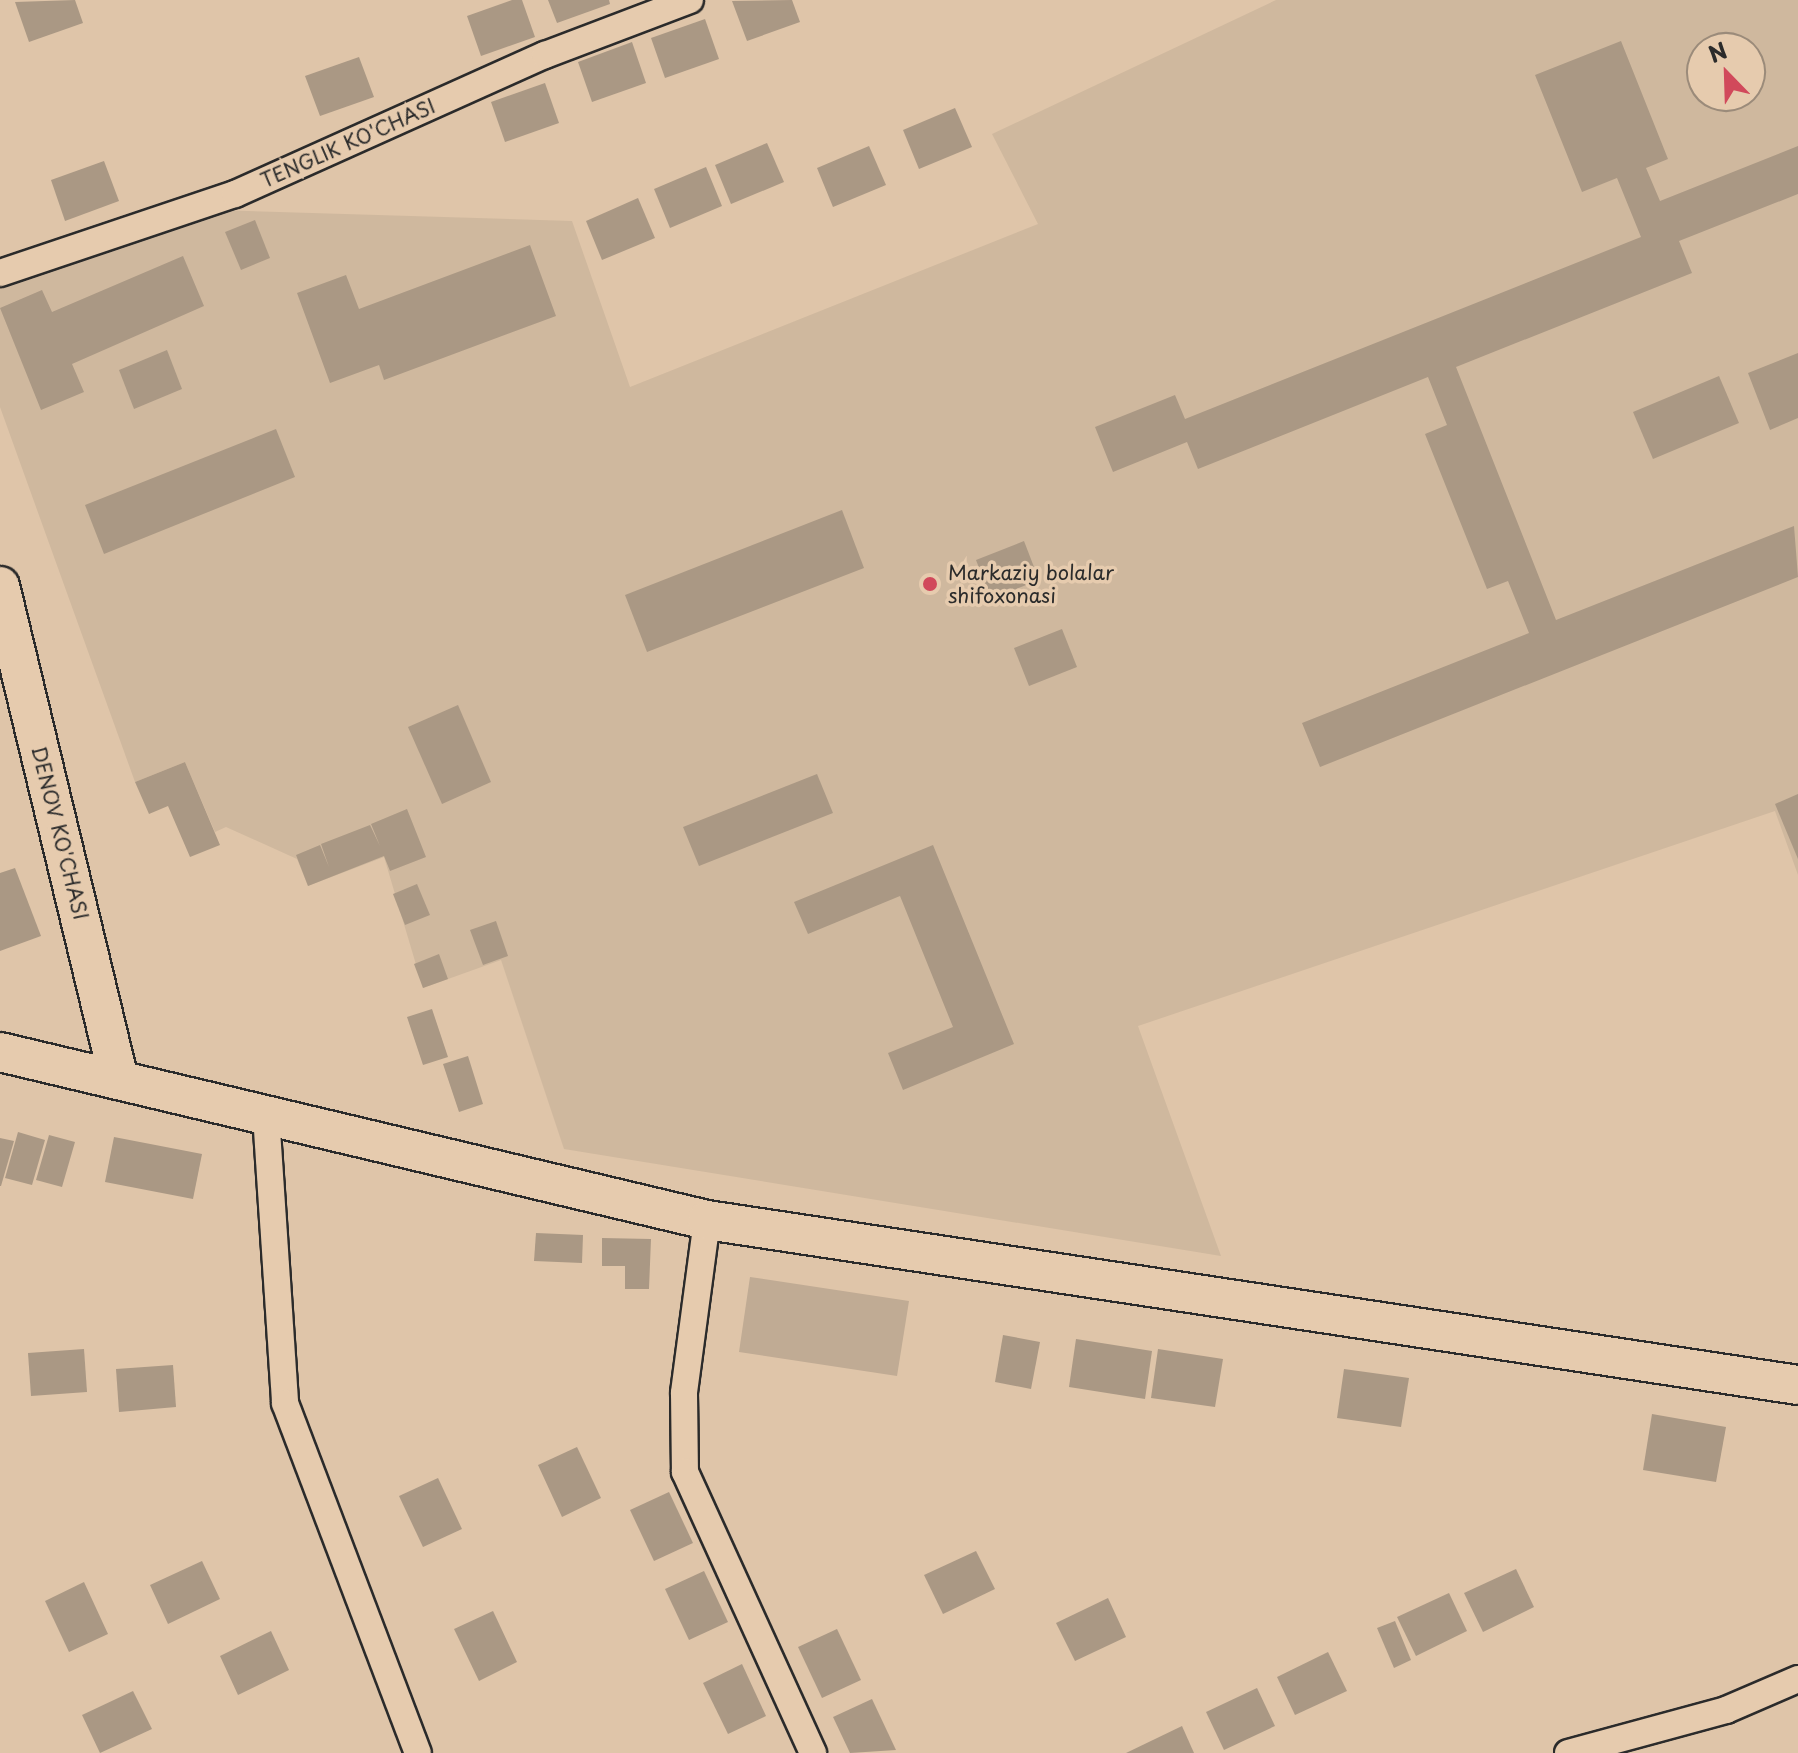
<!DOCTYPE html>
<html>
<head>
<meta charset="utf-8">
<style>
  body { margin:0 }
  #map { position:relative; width:1798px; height:1753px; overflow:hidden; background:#dfc5a9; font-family:"Playpen Sans",sans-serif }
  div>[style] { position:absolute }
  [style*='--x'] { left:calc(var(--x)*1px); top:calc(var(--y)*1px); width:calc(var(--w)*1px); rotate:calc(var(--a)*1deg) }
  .built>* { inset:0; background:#cfb89e }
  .green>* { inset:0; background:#c0ab94 }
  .building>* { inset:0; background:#aa9884 }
  .roads { filter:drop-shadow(2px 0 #2b2b2b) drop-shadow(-2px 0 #2b2b2b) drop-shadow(0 2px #2b2b2b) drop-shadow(0 -2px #2b2b2b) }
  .street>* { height:26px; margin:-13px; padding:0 13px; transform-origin:13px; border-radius:13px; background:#e6cbae }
  .secondary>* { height:38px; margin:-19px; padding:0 19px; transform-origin:19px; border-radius:19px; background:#e6cbae }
  .dots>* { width:22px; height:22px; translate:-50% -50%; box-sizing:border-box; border:4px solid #e6cbae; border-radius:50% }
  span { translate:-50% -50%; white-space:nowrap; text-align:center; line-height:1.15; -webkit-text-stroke:7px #e6cbae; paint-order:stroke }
  .street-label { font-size:20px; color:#2b2b2b }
  .poi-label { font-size:20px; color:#2b2b2b }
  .left { translate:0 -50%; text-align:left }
  .north { position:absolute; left:1686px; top:32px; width:80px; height:80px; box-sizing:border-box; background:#e6cbae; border:2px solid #9b8b7a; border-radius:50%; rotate:337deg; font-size:22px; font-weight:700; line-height:32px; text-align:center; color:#2b2b2b }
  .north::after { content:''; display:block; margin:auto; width:28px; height:36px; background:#d1495b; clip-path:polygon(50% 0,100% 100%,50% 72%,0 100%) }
</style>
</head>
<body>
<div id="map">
  <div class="built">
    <i style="clip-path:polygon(evenodd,1276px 0,1798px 0,1798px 875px,1775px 811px,1138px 1026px,1221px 1256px,564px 1149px,501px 960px,423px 988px,384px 857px,308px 886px,297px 859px,226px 827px,215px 832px,185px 762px,135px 782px,0 407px,0 289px,213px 210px,572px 221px,630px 387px,1038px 224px,992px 134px,1276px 0,1702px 48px,1750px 48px,1750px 96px,1702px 96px,1702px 48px)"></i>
  </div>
  <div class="green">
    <i style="clip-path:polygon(750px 1277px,909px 1301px,897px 1376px,739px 1352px)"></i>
  </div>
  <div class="building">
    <i style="clip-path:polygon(75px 0,83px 23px,29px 42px,15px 2px)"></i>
    <i style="clip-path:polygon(512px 0,522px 0,535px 37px,481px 56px,467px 16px)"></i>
    <i style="clip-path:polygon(548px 0,609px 0,610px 4px,557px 23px)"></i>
    <i style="clip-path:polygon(792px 0,800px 22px,747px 41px,732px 1px)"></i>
    <i style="clip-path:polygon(705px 19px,719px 59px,665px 78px,651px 38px)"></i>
    <i style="clip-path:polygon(1621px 41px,1668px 159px,1646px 168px,1660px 201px,1798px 146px,1798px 194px,1679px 241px,1692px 273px,1456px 367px,1556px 620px,1794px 526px,1798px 577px,1320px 767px,1302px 723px,1529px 633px,1508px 581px,1487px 589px,1425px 434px,1447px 425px,1428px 377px,1198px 469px,1187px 442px,1113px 472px,1095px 427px,1175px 395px,1185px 419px,1641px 237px,1617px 178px,1582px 192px,1535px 75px)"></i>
    <i style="clip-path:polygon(632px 42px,646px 83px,592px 102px,578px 62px)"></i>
    <i style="clip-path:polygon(359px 57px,374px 97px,320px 116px,305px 76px)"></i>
    <i style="clip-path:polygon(545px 83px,559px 123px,505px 142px,491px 102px)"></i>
    <i style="clip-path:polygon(955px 108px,972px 147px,919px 169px,903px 130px)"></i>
    <i style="clip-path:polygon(767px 143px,784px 182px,731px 204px,715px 165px)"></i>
    <i style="clip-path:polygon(869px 146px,886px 185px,833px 207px,817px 168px)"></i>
    <i style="clip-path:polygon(104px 161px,119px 201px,65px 221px,51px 180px)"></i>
    <i style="clip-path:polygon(706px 167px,722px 206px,670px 228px,654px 189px)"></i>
    <i style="clip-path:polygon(638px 198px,655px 238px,602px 260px,586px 221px)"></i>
    <i style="clip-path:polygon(255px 220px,270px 258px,241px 270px,225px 232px)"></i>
    <i style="clip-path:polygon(530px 245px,556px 316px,384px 380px,379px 365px,330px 383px,297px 293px,346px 275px,359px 309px)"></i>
    <i style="clip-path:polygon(183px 256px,204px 306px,72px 364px,84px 392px,41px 410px,0 308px,42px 290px,52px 312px)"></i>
    <i style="clip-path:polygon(167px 350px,182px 389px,134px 409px,119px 370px)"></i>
    <i style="clip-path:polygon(1798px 353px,1798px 418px,1770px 430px,1748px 373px)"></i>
    <i style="clip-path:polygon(1719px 376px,1739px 423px,1653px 459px,1633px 412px)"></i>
    <i style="clip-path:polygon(276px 429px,295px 477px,104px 554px,85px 505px)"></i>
    <i style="clip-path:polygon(842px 510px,864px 568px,647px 652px,625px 595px)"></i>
    <i style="clip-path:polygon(1024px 541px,1039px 580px,991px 599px,976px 560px)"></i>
    <i style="clip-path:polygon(1062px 629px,1077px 667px,1029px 686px,1014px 648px)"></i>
    <i style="clip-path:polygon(458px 705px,491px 782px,442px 804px,408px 727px)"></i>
    <i style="clip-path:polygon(185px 762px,220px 845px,190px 857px,168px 806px,149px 814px,135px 782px)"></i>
    <i style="clip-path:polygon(817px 774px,833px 813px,699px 866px,683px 827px)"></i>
    <i style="clip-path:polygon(1798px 794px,1798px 859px,1775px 804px)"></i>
    <i style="clip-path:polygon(407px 809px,426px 857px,390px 871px,384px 856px,308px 886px,296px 855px,320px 845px,329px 867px,321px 844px,370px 825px,380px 846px,371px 824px)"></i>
    <i style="clip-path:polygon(933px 845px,1014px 1044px,903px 1090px,888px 1053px,953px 1027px,900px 896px,808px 934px,794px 902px)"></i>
    <i style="clip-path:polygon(15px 868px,41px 936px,0 951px,0 873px)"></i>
    <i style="clip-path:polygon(417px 884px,430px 915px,405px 925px,393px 894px)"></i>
    <i style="clip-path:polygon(496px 921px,508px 956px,483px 965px,470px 930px)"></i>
    <i style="clip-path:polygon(439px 954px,448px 979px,423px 988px,414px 964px)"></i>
    <i style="clip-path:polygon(432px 1009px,448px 1057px,423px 1065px,407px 1017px)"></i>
    <i style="clip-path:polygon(468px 1056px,483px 1104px,459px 1112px,443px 1064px)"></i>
    <i style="clip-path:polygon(18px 1132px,45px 1140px,32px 1185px,5px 1178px)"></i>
    <i style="clip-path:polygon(49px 1135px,75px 1142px,62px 1187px,36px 1180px)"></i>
    <i style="clip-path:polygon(114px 1137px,202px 1154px,193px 1199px,105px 1182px)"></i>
    <i style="clip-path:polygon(0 1138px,14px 1141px,1px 1186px,0 1186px)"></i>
    <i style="clip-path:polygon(536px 1233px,583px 1235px,582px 1263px,534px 1261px)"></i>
    <i style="clip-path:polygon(602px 1238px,651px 1239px,649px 1289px,625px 1289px,625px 1266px,602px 1266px)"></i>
    <i style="clip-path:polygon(1003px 1335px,1040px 1342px,1031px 1389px,995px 1382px)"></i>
    <i style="clip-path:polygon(1076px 1339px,1152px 1351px,1145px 1399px,1069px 1387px)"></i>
    <i style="clip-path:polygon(84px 1349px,87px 1392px,31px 1396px,28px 1353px)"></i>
    <i style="clip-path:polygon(1158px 1349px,1223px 1359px,1215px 1407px,1151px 1398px)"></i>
    <i style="clip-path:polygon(173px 1365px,176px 1407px,119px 1412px,116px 1369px)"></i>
    <i style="clip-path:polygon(1344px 1369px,1409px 1378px,1401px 1427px,1337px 1418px)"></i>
    <i style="clip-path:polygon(1652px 1414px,1726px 1427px,1716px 1482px,1643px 1470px)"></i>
    <i style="clip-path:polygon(577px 1447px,601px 1498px,562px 1517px,538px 1465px)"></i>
    <i style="clip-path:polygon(438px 1478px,462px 1529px,423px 1547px,399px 1496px)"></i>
    <i style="clip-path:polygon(669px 1492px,693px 1543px,654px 1561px,630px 1510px)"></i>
    <i style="clip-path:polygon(976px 1551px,995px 1589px,943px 1614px,924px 1575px)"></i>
    <i style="clip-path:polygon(202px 1561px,220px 1599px,168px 1624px,150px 1585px)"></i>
    <i style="clip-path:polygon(1516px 1569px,1534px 1607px,1483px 1632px,1464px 1593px)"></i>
    <i style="clip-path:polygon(704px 1571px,728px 1622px,689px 1640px,665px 1589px)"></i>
    <i style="clip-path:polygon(84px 1582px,108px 1634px,69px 1652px,45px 1601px)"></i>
    <i style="clip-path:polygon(1449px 1593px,1467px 1631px,1416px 1656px,1397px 1617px)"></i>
    <i style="clip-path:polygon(1108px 1598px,1126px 1637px,1075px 1661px,1056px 1623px)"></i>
    <i style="clip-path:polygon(493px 1611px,517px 1662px,479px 1681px,454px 1629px)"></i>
    <i style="clip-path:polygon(1395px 1621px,1411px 1660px,1394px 1668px,1377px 1628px)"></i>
    <i style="clip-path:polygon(837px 1629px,861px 1680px,822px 1698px,798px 1647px)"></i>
    <i style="clip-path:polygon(271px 1631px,289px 1670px,238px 1695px,220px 1656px)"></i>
    <i style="clip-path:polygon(1328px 1652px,1347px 1691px,1295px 1715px,1277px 1677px)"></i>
    <i style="clip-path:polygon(742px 1664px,766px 1716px,728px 1734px,703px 1683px)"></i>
    <i style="clip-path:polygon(1257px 1688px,1275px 1726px,1224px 1750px,1206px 1712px)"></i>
    <i style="clip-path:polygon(133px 1691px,152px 1729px,100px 1753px,82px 1715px)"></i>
    <i style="clip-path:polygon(872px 1699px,896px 1750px,850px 1753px,833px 1717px)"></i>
    <i style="clip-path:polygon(1182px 1726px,1194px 1753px,1126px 1753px)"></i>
  </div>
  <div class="roads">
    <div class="street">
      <i style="--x:0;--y:273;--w:248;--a:-18.6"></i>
      <i style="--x:235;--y:194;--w:340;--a:-24.2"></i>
      <i style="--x:545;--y:55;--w:155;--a:-20.8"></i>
      <i style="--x:266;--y:1115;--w:289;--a:86.2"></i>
      <i style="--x:285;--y:1403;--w:374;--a:69.2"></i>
      <i style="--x:707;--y:1220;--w:175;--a:97.6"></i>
      <i style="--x:684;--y:1393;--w:79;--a:89.3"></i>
      <i style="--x:685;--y:1472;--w:309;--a:65.5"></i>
      <i style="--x:1568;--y:1753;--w:164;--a:-15.2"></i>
      <i style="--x:1726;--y:1710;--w:78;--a:-23.3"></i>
    </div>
    <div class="secondary">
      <i style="--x:0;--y:586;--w:508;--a:76.46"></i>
      <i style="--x:0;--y:1052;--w:727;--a:13.37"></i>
      <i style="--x:707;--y:1220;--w:1103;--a:8.6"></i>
    </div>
  </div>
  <div class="dots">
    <i style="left:930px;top:584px;background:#d1495b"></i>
  </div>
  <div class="street-label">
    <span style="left:348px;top:143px;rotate:-24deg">TENGLIK KO'CHASI</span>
    <span style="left:60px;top:833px;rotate:76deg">DENOV KO'CHASI</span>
  </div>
  <div class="poi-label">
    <span class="left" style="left:948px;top:584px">Markaziy bolalar<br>shifoxonasi</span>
  </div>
  <div class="north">N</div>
</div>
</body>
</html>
